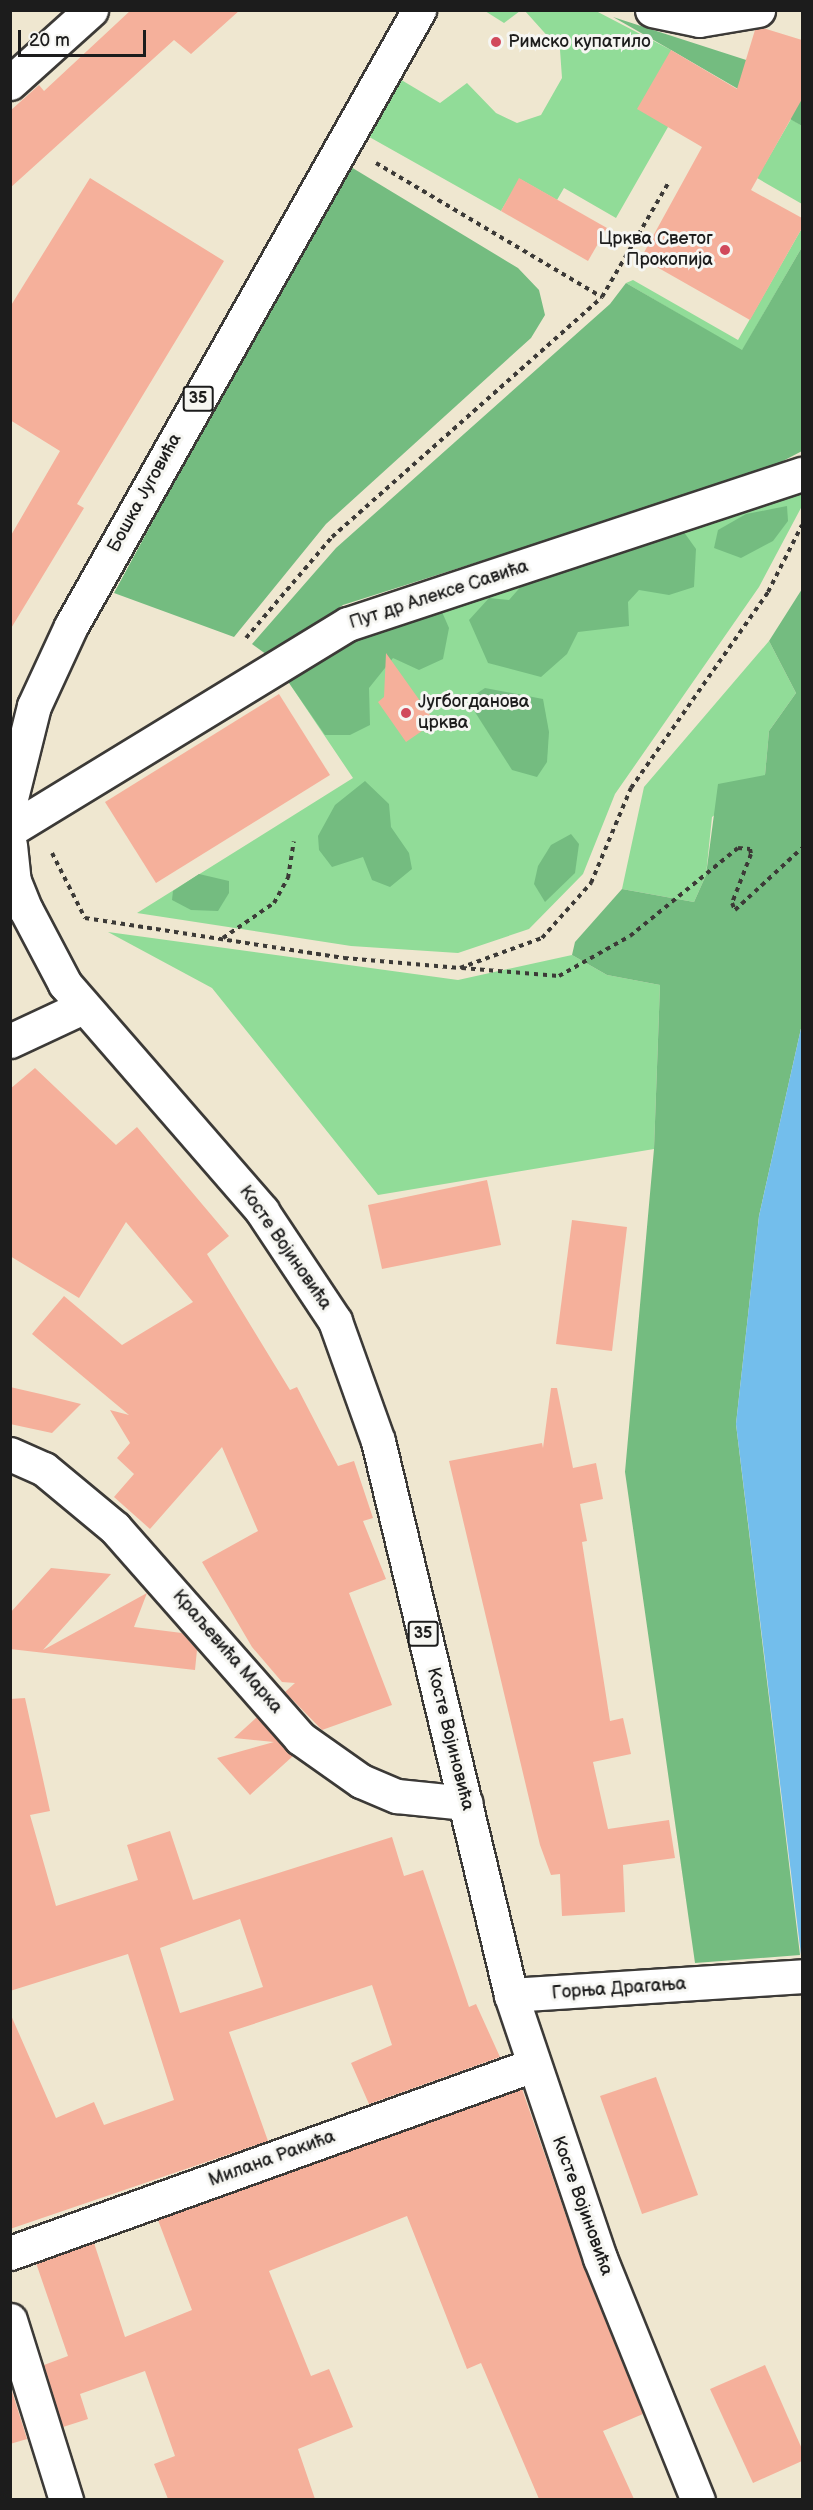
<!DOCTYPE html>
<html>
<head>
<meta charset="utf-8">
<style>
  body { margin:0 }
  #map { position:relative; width:813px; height:2510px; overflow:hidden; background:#efe7d0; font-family:"Balsamiq Sans",sans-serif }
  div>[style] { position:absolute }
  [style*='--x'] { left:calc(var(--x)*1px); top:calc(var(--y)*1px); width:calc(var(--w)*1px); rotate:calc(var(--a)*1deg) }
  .green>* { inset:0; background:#91dc98 }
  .forest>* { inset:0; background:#74bc80 }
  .water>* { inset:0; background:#73beec }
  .building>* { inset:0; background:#f5b09b }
  .path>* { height:4px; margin-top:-2px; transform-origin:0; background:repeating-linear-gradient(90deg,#3c3a37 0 4.5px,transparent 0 9px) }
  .roads { filter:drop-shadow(2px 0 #3c3a37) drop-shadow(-2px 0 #3c3a37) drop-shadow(0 2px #3c3a37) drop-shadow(0 -2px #3c3a37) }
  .minor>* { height:33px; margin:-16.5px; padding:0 16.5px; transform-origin:16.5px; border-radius:16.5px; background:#fff }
  .major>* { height:33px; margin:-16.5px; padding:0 16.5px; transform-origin:16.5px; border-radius:16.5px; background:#fff }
  .dots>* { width:16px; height:16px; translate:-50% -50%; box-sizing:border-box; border:3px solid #f6f6f2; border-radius:50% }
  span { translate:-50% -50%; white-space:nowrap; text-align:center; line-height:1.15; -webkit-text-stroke:6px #f6f6f2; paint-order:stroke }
  .shield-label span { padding:2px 4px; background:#f6f6f2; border:2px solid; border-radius:4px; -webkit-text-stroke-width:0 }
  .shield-label { font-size:16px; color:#1c1c1c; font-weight:700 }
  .poi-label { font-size:18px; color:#1c1c1c }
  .left { translate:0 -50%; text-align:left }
  .right { translate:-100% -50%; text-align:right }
  .street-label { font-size:18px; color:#1c1c1c }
  .frame { position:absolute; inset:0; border:12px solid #1c1c1c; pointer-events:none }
  .scale { position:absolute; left:18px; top:30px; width:128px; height:27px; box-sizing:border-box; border:3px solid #1c1c1c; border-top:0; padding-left:8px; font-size:18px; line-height:21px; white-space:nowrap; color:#1c1c1c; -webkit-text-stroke:4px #f6f6f2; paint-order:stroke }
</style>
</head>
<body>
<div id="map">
  <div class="green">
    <i style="clip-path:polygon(485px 11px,520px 11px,504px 23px)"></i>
    <i style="clip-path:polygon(525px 11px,596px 11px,671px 50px,668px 127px,616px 218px,564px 188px,557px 200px,520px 179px,501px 211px,364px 134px,398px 78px,440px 103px,467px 83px,496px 113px,517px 123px,541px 115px,562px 78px,560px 50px)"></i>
    <i style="clip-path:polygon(791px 119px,802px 126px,802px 204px,698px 144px,765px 164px)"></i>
    <i style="clip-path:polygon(802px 228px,802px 247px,742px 351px,626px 283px,633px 280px,738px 340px)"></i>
    <i style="clip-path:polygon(802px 485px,802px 506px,759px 587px,615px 794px,583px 874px,529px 929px,458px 953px,351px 946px,137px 913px,353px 778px,283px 674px,307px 657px)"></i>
    <i style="clip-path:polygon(769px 641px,796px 693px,769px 731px,765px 775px,712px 817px,706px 875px,694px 902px,622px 889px,644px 787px)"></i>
    <i style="clip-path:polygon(108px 932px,458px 980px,572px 955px,607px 975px,660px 985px,654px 1149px,378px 1195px,212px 988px)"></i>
  </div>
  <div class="forest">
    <i style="clip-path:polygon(613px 17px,802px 78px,802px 126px,671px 50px)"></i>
    <i style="clip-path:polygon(346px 164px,518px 268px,539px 290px,545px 315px,531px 338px,326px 524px,234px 637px,114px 593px)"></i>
    <i style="clip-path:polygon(802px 247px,802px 451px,764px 471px,343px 605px,270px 657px,252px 644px,336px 548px,610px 304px,626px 283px,742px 350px)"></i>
    <i style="clip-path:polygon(787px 506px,788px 521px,773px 541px,741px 558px,714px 548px,718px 530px,746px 514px)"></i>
    <i style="clip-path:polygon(681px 528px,696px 549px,694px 587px,669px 595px,639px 590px,628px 602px,629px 626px,578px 632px,567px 654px,541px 677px,488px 663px,469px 620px,489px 598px,509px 600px,524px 583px)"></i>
    <i style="clip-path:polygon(802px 589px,802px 1024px,759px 1216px,736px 1424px,800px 1955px,695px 1963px,625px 1472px,654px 1149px,660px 985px,607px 975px,572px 955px,575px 942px,622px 889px,694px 902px,706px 875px,718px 784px,765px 775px,769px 731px,796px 693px,769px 641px)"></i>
    <i style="clip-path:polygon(439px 605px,449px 628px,443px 659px,419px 670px,393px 658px,369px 688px,370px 725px,350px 735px,325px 735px,283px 674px,307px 657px)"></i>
    <i style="clip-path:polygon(485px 688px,543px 699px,549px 732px,547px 762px,537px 777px,512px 770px,473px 709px,473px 696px)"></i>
    <i style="clip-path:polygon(365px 781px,389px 804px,391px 827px,409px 853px,412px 869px,390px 887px,372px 880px,363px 857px,332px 867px,319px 850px,318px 836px,335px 805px)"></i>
    <i style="clip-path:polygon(571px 834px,579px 844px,575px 873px,545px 902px,534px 884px,538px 866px,551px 845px)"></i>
    <i style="clip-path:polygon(199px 874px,229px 881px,229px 893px,218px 911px,191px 910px,172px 900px,173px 891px)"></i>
  </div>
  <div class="water">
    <i style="clip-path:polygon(802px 1024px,802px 1963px,736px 1424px,759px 1216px)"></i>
  </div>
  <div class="building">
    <i style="clip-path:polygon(131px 10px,240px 10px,191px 54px,174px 40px,10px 188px,10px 111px,39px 85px,44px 91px)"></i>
    <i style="clip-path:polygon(763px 28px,802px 40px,802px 99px,751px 190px,802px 218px,802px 228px,750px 320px,641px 258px,702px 147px,637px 109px,671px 50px,737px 89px,755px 30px)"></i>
    <i style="clip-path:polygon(90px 178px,224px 261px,77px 504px,84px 508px,10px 630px,10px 537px,60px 451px,10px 420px,10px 307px)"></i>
    <i style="clip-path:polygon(519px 178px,607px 228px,588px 261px,501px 211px)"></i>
    <i style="clip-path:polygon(386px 653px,435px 722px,406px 742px,378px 702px,384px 697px)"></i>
    <i style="clip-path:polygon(279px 694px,330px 775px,156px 883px,105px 802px)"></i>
    <i style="clip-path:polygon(35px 1068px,116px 1145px,137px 1127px,229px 1236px,207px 1254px,290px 1390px,297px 1387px,338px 1466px,354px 1461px,373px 1518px,363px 1521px,386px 1579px,349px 1593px,392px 1705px,322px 1730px,285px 1692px,295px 1683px,282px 1682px,252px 1647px,202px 1562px,258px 1531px,222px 1447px,150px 1529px,114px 1497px,134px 1474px,117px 1458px,130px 1443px,110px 1410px,129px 1415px,32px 1334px,64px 1296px,122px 1345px,193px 1302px,126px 1222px,79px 1298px,10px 1256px,10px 1089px)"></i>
    <i style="clip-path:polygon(487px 1180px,501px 1245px,382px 1269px,368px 1205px)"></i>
    <i style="clip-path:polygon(572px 1220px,627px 1227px,612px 1351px,556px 1344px)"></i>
    <i style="clip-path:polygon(10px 1387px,45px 1395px,81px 1404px,52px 1433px,10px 1424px)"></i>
    <i style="clip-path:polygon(551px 1388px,557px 1388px,573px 1468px,596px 1463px,603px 1499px,580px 1504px,587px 1541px,582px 1542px,610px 1721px,623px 1718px,631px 1754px,593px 1762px,608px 1829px,669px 1820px,675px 1858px,623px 1865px,625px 1912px,562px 1916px,560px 1874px,551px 1875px,540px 1845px,449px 1461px,542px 1443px,543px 1448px)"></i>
    <i style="clip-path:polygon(51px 1568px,111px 1574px,43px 1650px,147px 1593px,134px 1627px,182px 1633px,197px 1650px,195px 1670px,10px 1649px,10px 1613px)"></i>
    <i style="clip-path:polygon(evenodd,25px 1698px,50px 1811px,30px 1815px,56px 1906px,138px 1880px,127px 1845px,170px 1831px,193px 1900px,392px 1837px,404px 1876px,423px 1870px,469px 2007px,476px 2004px,500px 2057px,369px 2104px,351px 2063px,392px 2045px,372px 1985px,229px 2032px,268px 2141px,10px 2229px,10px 2013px,56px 2118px,94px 2102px,104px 2125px,174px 2100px,128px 1954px,10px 1991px,10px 1699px,25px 1698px,240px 1919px,263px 1987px,180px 2013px,160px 1948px,240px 1919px)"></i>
    <i style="clip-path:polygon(257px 1717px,293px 1756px,250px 1795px,217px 1758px,274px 1742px,234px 1738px)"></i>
    <i style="clip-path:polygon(656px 2077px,698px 2195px,642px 2214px,600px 2096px)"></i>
    <i style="clip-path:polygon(522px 2089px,583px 2265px,643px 2414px,603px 2431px,634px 2499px,539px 2499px,481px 2363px,467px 2369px,407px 2216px,269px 2271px,311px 2376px,329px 2369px,353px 2427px,298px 2449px,315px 2499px,168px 2499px,154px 2464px,175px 2456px,145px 2371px,80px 2394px,88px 2419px,63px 2427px,44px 2365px,68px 2356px,36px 2263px,94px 2243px,125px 2337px,192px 2310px,158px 2220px)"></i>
    <i style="clip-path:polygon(765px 2365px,802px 2449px,802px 2461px,753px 2483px,710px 2389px)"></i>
    <i style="clip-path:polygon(10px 2385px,27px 2439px,10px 2444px)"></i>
  </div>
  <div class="path">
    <i style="--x:376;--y:163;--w:263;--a:30.7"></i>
    <i style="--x:602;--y:297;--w:133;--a:-59.8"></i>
    <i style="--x:246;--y:638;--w:133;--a:-49.6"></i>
    <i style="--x:332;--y:537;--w:361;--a:-41.6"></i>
    <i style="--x:52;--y:853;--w:73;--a:63.1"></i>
    <i style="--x:85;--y:918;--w:262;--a:8.8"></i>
    <i style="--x:344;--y:958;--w:116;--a:4.9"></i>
    <i style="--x:460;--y:968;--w:87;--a:-20.1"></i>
    <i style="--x:542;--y:938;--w:74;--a:-48.3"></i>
    <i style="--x:591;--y:883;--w:103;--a:-67.2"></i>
    <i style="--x:631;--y:788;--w:239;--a:-55"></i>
    <i style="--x:768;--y:592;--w:75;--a:-63.1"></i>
    <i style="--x:223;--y:938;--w:62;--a:-34.5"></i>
    <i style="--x:274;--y:903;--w:29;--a:-61"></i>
    <i style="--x:288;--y:878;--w:37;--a:-81"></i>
    <i style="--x:462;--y:968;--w:97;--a:4.7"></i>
    <i style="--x:559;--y:976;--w:81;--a:-29.4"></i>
    <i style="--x:630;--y:936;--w:139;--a:-39.2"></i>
    <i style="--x:738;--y:848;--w:12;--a:5"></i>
    <i style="--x:750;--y:849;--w:5;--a:79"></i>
    <i style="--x:751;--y:854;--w:53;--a:111.2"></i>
    <i style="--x:732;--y:903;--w:8;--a:67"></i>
    <i style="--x:735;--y:910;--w:91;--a:-42.8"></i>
  </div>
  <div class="roads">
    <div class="minor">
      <i style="--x:652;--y:10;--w:48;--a:12"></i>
      <i style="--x:699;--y:20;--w:60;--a:-9.6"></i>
      <i style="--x:10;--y:830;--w:396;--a:-31.4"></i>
      <i style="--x:348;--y:624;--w:478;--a:-18.3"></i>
      <i style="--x:10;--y:1041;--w:81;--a:-25"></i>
      <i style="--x:10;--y:1454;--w:37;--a:24"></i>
      <i style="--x:44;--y:1469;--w:92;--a:39.7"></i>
      <i style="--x:115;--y:1528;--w:280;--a:48.6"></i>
      <i style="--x:300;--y:1738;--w:75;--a:35.2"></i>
      <i style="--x:361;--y:1781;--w:39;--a:23"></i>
      <i style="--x:397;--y:1796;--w:69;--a:5.8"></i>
      <i style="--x:511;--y:1995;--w:292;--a:-3.7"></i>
      <i style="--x:10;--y:2253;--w:556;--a:-19.77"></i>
      <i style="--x:10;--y:2320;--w:189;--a:72.7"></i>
    </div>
    <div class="major">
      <i style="--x:10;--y:83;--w:109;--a:-42"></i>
      <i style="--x:10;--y:802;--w:99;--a:-76"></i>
      <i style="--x:34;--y:706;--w:88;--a:-65.2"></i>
      <i style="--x:71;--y:626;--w:708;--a:-60.54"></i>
      <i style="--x:10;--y:845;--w:36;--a:84"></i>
      <i style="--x:14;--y:881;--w:31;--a:68"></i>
      <i style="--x:26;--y:910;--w:84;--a:62.2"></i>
      <i style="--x:65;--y:984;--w:301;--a:49"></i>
      <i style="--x:262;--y:1211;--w:132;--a:56.4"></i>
      <i style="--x:335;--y:1321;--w:127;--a:70.3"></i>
      <i style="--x:378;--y:1441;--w:570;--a:76.5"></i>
      <i style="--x:511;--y:1995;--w:278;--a:71.3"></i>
      <i style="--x:600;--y:2258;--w:261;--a:68"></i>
    </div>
  </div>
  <div class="dots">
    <i style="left:496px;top:42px;background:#d1495b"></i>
    <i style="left:725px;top:250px;background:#d1495b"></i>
    <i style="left:406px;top:713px;background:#d1495b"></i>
  </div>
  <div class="shield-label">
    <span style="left:198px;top:399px">35</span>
    <span style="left:423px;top:1634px">35</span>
  </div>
  <div class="poi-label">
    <span class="left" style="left:508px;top:42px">Римско купатило</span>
    <span class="right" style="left:713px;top:250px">Црква Светог<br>Прокопија</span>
    <span class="left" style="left:418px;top:713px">Југбогданова<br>црква</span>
  </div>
  <div class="street-label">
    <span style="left:145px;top:493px;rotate:-61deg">Бошка Југовића</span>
    <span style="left:439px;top:595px;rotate:-18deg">Пут др Алексе Савића</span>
    <span style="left:285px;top:1248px;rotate:55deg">Косте Војиновића</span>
    <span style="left:227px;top:1652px;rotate:49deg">Краљевића Марка</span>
    <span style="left:450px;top:1739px;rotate:76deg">Косте Војиновића</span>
    <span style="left:619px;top:1989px;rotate:-4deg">Горња Драгања</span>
    <span style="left:272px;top:2159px;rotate:-20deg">Милана Ракића</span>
    <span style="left:582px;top:2206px;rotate:70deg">Косте Војиновића</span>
  </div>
  <div class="frame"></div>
  <div class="scale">20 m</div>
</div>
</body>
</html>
